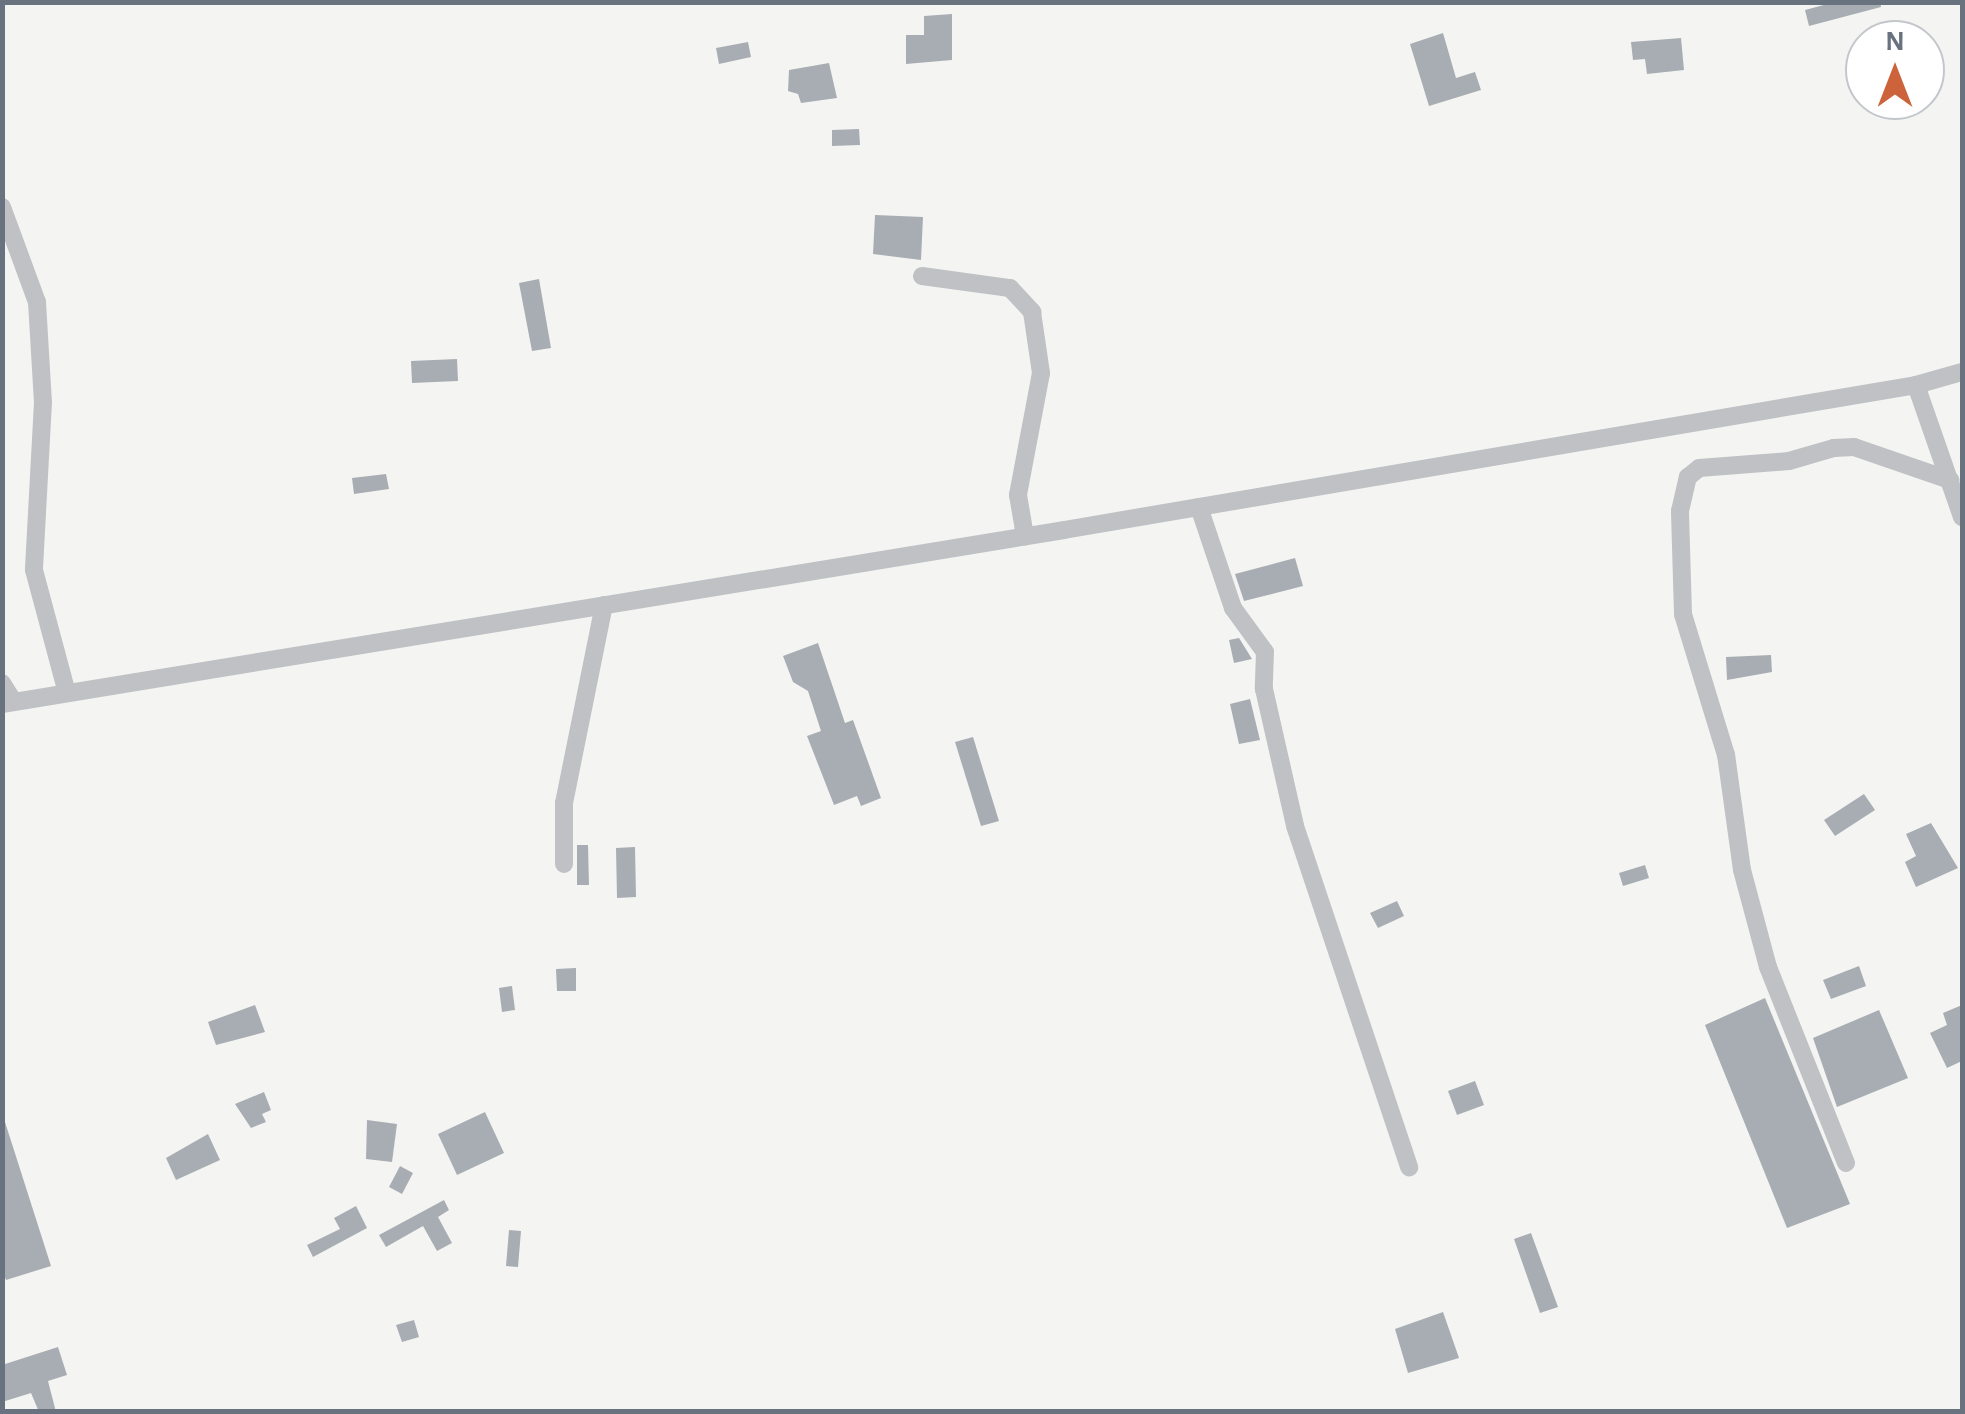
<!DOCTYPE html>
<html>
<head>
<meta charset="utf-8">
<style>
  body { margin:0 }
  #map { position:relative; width:1965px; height:1414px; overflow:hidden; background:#f4f5f2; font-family:"Alegreya Sans",sans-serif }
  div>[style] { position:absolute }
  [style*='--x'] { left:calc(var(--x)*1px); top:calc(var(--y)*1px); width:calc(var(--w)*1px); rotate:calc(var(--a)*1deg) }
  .building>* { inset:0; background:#a8adb3 }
  .minor>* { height:18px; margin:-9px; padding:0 9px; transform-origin:9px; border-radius:9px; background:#bfc1c5 }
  span { translate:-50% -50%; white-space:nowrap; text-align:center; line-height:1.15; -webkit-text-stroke:10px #fff; paint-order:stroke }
  .frame { position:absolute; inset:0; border:5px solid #68737f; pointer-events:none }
  .north { position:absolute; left:1845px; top:20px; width:100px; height:100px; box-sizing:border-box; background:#fff; border:2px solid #c3c7cc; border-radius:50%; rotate:0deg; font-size:28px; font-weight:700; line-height:40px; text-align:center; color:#68737f }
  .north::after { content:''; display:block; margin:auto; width:35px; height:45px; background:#cc633b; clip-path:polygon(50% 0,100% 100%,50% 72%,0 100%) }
</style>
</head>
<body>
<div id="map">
  <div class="building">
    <i style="clip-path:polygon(1835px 2px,1880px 2px,1881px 7px,1809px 26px,1805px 10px)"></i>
    <i style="clip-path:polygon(952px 14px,952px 60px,906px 64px,906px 35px,924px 35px,924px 16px)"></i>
    <i style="clip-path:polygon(1443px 33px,1456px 78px,1475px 72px,1481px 90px,1429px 106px,1410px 44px)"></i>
    <i style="clip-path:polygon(1681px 38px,1684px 70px,1647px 74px,1645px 59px,1633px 60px,1631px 42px)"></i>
    <i style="clip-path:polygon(748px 42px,751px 57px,719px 64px,716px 48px)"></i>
    <i style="clip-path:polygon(829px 63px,837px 98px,801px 103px,798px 94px,788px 91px,789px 70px)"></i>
    <i style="clip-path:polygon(859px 129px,860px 145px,832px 146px,832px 130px)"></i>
    <i style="clip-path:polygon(875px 215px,923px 217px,921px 260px,873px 254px)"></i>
    <i style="clip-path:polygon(539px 279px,551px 348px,532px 351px,519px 283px)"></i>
    <i style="clip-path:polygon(457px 359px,458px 381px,412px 383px,411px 361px)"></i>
    <i style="clip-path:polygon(386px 474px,389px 489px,354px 494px,352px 478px)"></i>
    <i style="clip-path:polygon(1295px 558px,1303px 586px,1244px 601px,1235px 574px)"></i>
    <i style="clip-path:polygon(1239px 638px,1252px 659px,1234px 663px,1229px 640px)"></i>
    <i style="clip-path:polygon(818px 643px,845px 723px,853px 720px,881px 798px,861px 806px,857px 796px,834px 805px,807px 736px,821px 731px,808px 691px,793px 682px,783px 656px)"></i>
    <i style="clip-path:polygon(1771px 655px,1772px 672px,1727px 680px,1726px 657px)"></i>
    <i style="clip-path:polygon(1250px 699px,1260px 740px,1239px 744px,1230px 704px)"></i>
    <i style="clip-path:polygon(973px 737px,999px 821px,981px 826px,955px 742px)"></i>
    <i style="clip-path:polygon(1864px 794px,1875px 810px,1835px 836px,1824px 820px)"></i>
    <i style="clip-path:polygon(1931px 823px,1958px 868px,1916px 887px,1905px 862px,1916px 856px,1906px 834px)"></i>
    <i style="clip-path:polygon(577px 845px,588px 845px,589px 885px,577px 885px)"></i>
    <i style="clip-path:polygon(635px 847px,636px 897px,617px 898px,616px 848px)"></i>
    <i style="clip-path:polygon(1645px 865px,1649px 878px,1623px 886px,1619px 873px)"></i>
    <i style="clip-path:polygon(1397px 901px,1404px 916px,1378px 928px,1370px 913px)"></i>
    <i style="clip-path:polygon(1859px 966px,1866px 986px,1831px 999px,1823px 980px)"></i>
    <i style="clip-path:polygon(576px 968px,576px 991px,557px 991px,556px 969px)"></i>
    <i style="clip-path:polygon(512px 986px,515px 1010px,502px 1012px,499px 988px)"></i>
    <i style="clip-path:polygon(1765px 998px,1850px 1204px,1787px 1228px,1705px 1025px)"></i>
    <i style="clip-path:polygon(255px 1005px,265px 1032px,216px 1045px,208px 1022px)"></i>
    <i style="clip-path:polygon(1962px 1005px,1962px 1061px,1947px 1068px,1930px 1033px,1947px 1025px,1943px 1013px)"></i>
    <i style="clip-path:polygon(1879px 1010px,1908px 1078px,1837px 1107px,1813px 1038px)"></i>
    <i style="clip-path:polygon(1475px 1081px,1484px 1105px,1457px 1115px,1448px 1091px)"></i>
    <i style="clip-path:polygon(264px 1092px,271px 1110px,262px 1114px,266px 1122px,251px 1128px,235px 1104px)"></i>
    <i style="clip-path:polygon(485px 1112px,504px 1153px,457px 1175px,438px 1134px)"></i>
    <i style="clip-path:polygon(367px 1120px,397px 1124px,392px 1162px,366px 1159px)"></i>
    <i style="clip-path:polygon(5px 1122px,51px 1266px,6px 1280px,2px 1270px)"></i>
    <i style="clip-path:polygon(208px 1134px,220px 1160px,176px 1180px,166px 1158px)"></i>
    <i style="clip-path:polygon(400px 1166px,413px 1173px,402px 1194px,389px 1187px)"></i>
    <i style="clip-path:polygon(444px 1200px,449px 1210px,438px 1217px,452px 1243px,437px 1251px,423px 1226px,386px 1247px,379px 1235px)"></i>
    <i style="clip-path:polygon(356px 1206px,367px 1228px,313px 1257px,307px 1245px,340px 1229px,334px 1218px)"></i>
    <i style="clip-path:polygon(509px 1230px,521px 1231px,518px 1267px,506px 1266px)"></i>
    <i style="clip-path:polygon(1531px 1233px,1558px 1307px,1540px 1313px,1514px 1239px)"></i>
    <i style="clip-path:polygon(1443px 1312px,1459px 1358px,1408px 1373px,1395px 1329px)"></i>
    <i style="clip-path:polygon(414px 1320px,419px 1337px,402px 1342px,396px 1325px)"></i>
    <i style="clip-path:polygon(58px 1347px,67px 1375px,48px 1381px,56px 1412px,39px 1412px,31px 1393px,2px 1402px,2px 1365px)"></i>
  </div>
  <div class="minor">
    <i style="--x:2;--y:207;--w:101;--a:69.8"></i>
    <i style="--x:37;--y:302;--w:100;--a:86.6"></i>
    <i style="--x:43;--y:402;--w:168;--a:93.1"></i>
    <i style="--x:34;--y:570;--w:127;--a:75"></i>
    <i style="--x:922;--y:276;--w:89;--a:7.8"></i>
    <i style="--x:1010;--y:288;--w:33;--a:47"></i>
    <i style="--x:1032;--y:312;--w:62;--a:81.6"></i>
    <i style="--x:1041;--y:373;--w:124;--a:100.7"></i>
    <i style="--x:1018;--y:495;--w:42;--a:80.3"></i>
    <i style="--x:1916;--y:385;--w:140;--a:70.8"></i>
    <i style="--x:1199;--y:507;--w:107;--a:71.4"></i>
    <i style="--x:1233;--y:608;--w:54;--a:54"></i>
    <i style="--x:1265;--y:652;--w:37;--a:92"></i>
    <i style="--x:1264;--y:689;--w:140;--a:77.2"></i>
    <i style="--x:1295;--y:826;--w:360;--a:71.5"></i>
    <i style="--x:2;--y:683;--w:22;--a:58"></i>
    <i style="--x:2;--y:704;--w:1076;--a:-9.3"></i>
    <i style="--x:1064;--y:530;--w:864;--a:-9.66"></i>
    <i style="--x:1916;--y:385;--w:48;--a:-15.8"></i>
    <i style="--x:564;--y:864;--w:61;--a:-90"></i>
    <i style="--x:564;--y:803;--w:202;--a:-78.6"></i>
    <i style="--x:1846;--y:1163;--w:211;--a:-111.7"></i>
    <i style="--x:1768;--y:967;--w:100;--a:-105"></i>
    <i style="--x:1742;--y:870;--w:116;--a:-97.9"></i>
    <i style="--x:1726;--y:755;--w:147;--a:-107"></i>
    <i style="--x:1683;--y:614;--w:103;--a:-91.7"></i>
    <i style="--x:1680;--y:511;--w:35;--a:-77"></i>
    <i style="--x:1688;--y:477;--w:14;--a:-39"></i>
    <i style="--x:1699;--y:468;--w:90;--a:-4.4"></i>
    <i style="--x:1789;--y:461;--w:47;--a:-16.1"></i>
    <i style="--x:1834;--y:448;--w:20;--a:-3"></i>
    <i style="--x:1854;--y:447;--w:102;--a:19"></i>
  </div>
  <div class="frame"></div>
  <div class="north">N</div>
</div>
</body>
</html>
